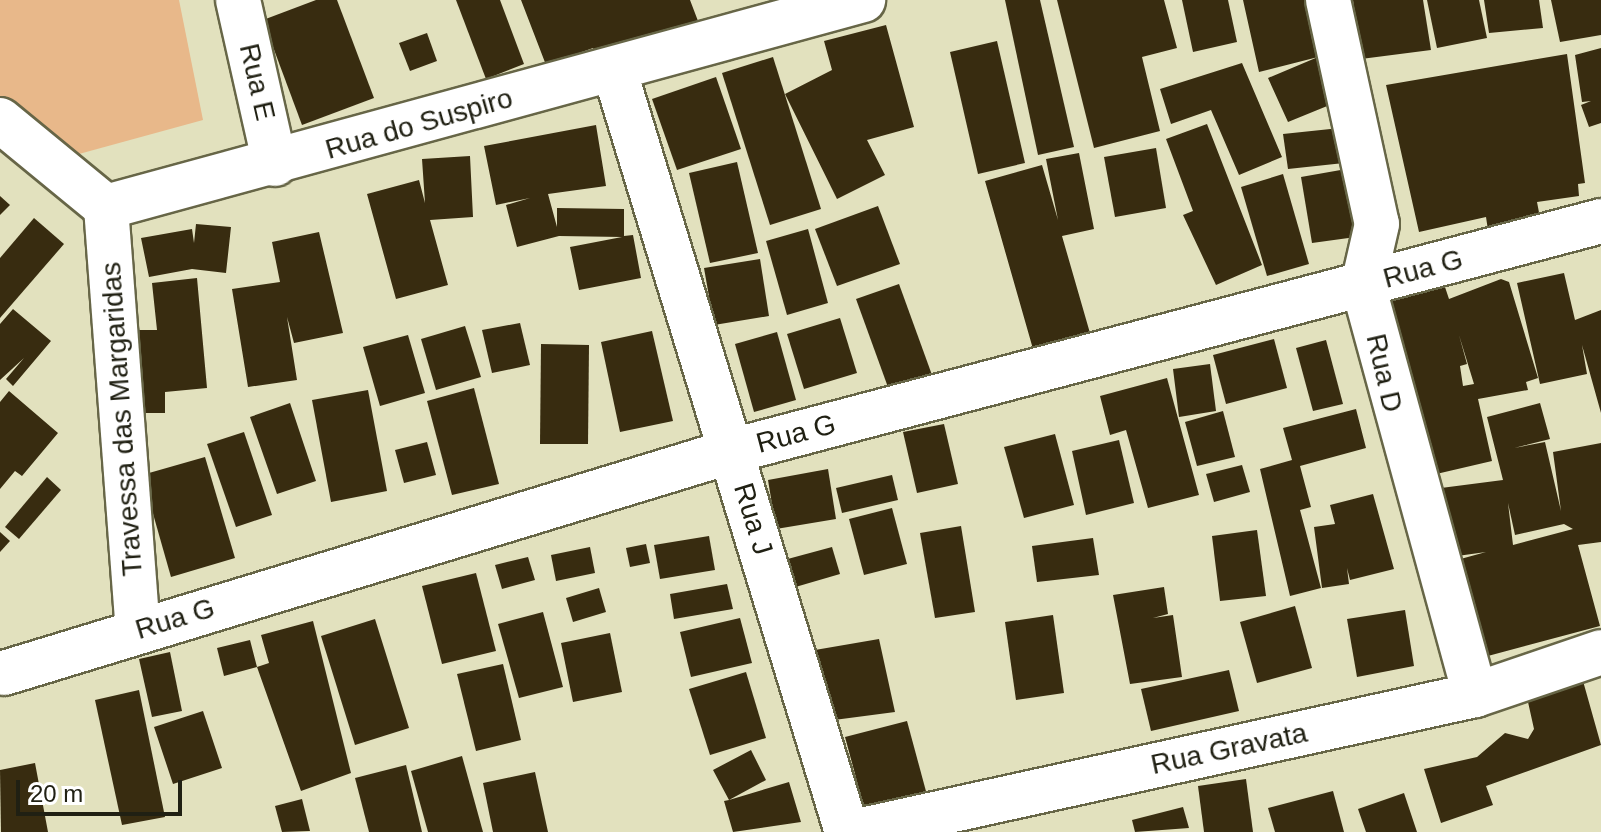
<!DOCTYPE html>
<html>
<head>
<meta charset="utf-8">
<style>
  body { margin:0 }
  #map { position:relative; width:1601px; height:832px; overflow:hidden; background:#e2e1be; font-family:Helvetica,sans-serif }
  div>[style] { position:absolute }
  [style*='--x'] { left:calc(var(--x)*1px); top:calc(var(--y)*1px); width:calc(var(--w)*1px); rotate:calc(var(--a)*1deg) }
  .green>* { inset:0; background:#e8b88a }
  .building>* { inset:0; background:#382c10 }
  .roads { filter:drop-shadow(2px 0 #676647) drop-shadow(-2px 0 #676647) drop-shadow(0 2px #676647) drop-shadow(0 -2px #676647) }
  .minor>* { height:44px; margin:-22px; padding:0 22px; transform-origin:22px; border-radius:22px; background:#fff }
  span { translate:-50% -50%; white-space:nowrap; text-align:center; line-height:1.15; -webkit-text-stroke:8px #fff; paint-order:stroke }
  .street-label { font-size:28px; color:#202013 }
  .scale { position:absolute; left:16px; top:780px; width:166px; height:36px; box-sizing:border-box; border:4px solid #202013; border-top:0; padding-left:10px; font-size:24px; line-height:28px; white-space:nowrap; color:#202013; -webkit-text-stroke:6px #fff; paint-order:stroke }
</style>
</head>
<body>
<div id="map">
  <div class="green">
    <i style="clip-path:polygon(0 0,179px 0,203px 120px,68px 157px,0 97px)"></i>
  </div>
  <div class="building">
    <i style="clip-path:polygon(316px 0,337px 0,374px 98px,302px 125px,263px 20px)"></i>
    <i style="clip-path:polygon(456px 0,500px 0,524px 64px,486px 79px)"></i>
    <i style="clip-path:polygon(521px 0,690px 0,698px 21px,597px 59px,593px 48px,546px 65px)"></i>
    <i style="clip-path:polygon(1005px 0,1040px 0,1074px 147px,1038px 155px)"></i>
    <i style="clip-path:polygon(1057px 0,1164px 0,1177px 48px,1142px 57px,1160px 131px,1094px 148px)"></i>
    <i style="clip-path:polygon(1182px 0,1228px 0,1237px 42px,1193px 52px)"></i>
    <i style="clip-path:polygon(1243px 0,1308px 0,1318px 57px,1337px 102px,1288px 122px,1268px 78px,1318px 57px,1259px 72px)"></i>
    <i style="clip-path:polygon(1353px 0,1423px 0,1431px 50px,1361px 59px)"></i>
    <i style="clip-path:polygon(1427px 0,1479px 0,1487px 38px,1437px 48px)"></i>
    <i style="clip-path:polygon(1484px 0,1539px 0,1543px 28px,1489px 33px)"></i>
    <i style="clip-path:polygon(1551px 0,1601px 0,1601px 35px,1560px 42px)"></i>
    <i style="clip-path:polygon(886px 25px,914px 127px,867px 140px,885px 175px,837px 199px,785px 94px,832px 70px,824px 41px)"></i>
    <i style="clip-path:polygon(427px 33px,437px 61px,410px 71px,399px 43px)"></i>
    <i style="clip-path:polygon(997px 41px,1025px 163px,978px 174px,950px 52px)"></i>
    <i style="clip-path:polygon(1601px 48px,1601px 123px,1589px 127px,1581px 105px,1591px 101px,1582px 102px,1575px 55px)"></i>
    <i style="clip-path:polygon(1567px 54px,1585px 183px,1578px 184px,1579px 196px,1537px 202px,1542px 228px,1489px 237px,1486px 217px,1419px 232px,1386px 85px)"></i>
    <i style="clip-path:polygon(773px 57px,821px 209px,770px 225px,722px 73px)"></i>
    <i style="clip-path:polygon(1242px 63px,1282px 157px,1239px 175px,1211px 110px,1171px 124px,1160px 89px)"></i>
    <i style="clip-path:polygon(716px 77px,741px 149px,677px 170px,652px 99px)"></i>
    <i style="clip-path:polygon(1207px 124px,1262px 265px,1216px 285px,1183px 215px,1193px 211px,1166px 139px)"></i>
    <i style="clip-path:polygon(596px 125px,606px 186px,548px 194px,557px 227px,557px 208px,624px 209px,624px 236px,633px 235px,641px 278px,579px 290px,570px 247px,622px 237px,559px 236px,517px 247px,506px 205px,530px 198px,496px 205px,484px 146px)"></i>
    <i style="clip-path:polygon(1340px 128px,1344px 163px,1288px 169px,1283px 134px)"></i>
    <i style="clip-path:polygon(1156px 148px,1166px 208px,1115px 217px,1104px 157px)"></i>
    <i style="clip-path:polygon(1079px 153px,1094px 229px,1062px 236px,1092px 340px,1035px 356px,985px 181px,1042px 165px,1058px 220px,1046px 159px)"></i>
    <i style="clip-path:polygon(470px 156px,473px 217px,430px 220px,448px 285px,396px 299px,367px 194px,419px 180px,425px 203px,422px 159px)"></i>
    <i style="clip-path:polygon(737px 162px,758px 253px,710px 263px,689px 173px)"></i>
    <i style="clip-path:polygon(1352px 168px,1363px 236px,1312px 243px,1301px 177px)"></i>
    <i style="clip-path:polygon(1283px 174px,1309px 264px,1267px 276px,1241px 187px)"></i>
    <i style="clip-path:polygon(0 196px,10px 205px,0 215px)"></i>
    <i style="clip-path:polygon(878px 206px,900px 264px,837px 286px,815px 229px)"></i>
    <i style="clip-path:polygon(34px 218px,64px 244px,0 318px,0 258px)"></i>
    <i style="clip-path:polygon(196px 224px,231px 227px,226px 273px,192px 269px,149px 277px,141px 238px,192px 229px,194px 243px)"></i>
    <i style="clip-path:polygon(808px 229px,828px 303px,787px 315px,766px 241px)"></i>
    <i style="clip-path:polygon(319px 232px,343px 333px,294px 343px,287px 317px,297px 380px,248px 387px,232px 289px,280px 282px,272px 242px)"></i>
    <i style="clip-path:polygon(760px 259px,769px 316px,714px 325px,704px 268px)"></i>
    <i style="clip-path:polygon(1564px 273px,1575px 320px,1601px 310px,1601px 413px,1582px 345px,1587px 374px,1540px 384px,1517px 283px)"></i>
    <i style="clip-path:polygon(197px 278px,207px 388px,165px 392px,165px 413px,134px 413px,133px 330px,157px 330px,152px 283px)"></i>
    <i style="clip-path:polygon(evenodd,1501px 279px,1509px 282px,1538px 378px,1526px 382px,1528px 390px,1478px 399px,1492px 461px,1432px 475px,1387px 299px,1445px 287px,1449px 299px,1501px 279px,1459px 335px,1474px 384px,1463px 386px,1460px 366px,1467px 364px,1459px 335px)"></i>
    <i style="clip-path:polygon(899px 284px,932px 375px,889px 390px,856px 299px)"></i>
    <i style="clip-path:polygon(13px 309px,51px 341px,13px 386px,6px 379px,24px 358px,0 380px,0 324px)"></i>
    <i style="clip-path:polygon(840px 318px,857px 373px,804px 389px,787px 334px)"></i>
    <i style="clip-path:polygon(520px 323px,530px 365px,492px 373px,482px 330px)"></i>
    <i style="clip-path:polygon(465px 326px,481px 377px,436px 390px,421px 339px)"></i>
    <i style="clip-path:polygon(652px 331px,673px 421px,620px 432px,601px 342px)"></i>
    <i style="clip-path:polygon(777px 332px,796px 400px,754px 412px,735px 344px)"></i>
    <i style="clip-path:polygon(408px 335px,425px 393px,380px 406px,363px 347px)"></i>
    <i style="clip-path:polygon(1274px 339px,1287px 388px,1226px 404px,1213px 355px)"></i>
    <i style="clip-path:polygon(1326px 340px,1343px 404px,1313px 411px,1296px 348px)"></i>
    <i style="clip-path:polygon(541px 344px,589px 345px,588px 444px,540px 444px)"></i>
    <i style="clip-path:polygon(1210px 364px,1216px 411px,1179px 417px,1173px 369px)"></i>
    <i style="clip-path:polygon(1167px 378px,1199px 495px,1148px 508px,1126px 430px,1110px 435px,1100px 396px)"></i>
    <i style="clip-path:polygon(474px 388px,499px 484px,452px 495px,427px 401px)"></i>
    <i style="clip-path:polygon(368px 390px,387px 491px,331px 502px,312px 400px)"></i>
    <i style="clip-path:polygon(9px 391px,58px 433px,22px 476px,15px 471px,0 489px,0 402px)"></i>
    <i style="clip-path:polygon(290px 403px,316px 481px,277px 494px,250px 417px)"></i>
    <i style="clip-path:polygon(evenodd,1540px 403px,1550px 439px,1514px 448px,1545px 442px,1561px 511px,1553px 452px,1601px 443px,1601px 542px,1578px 545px,1600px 626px,1473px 660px,1446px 563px,1486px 552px,1450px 557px,1441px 488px,1503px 480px,1487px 417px,1540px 403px,1508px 503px,1515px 535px,1564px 524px,1573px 529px,1513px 545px,1508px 503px)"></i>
    <i style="clip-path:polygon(1356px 409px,1366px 448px,1300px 466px,1311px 507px,1300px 510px,1321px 588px,1290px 596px,1260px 469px,1292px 460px,1283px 428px)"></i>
    <i style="clip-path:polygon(1223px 411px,1235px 457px,1197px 466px,1185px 422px)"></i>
    <i style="clip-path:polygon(944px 424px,958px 484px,917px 493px,903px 432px)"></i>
    <i style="clip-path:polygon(244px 432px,272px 515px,236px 527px,207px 444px)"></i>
    <i style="clip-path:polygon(1055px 434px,1074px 505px,1024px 518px,1004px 447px)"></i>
    <i style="clip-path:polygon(1119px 440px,1134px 503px,1086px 515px,1072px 451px)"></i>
    <i style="clip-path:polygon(427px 442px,436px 475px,404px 483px,395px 450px)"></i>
    <i style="clip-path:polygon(205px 457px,235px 558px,171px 577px,142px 475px)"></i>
    <i style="clip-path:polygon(1242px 465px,1250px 492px,1214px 502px,1206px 474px)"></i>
    <i style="clip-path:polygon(828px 469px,836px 519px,776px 529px,768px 480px)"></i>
    <i style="clip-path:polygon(892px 475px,898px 500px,842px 513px,836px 488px)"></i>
    <i style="clip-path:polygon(47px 477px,61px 490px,19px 539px,5px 527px)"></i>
    <i style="clip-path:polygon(1373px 494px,1394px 569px,1350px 580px,1347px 568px,1349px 584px,1322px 588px,1314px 527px,1335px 524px,1330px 505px)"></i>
    <i style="clip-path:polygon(892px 508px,907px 564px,864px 575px,849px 519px)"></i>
    <i style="clip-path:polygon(961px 526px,975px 612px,935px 618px,920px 533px)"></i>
    <i style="clip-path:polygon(1257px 530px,1266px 596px,1220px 601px,1212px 536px)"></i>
    <i style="clip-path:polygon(0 532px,10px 541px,0 552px)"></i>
    <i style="clip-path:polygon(709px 536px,715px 570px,660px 579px,654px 545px)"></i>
    <i style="clip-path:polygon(1093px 538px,1099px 575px,1037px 582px,1032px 546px)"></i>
    <i style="clip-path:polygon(646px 544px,650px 563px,630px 567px,626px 548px)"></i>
    <i style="clip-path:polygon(590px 547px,595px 573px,556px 581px,551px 555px)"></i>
    <i style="clip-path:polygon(832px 547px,840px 574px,792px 588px,784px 560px)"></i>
    <i style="clip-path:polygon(528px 557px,535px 580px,502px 589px,495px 565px)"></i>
    <i style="clip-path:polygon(476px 573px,496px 651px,442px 664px,422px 586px)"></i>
    <i style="clip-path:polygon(727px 584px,733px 609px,674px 619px,670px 594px)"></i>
    <i style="clip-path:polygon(1164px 587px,1168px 614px,1153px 618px,1173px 615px,1182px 677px,1130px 684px,1113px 595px)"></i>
    <i style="clip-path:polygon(599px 588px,606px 612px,573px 622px,566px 598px)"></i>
    <i style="clip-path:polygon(1295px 606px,1312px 668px,1257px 683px,1240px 622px)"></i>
    <i style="clip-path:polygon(1405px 610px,1414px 666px,1357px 677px,1347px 619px)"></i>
    <i style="clip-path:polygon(543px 612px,563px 687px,519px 698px,498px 624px)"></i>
    <i style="clip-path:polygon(1053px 615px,1064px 693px,1016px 700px,1005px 622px)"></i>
    <i style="clip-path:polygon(740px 618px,752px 663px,691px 677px,680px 632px)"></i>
    <i style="clip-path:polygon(375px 619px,409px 728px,355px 745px,321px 636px)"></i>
    <i style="clip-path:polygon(313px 621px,351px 773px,301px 791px,257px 667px,224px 676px,217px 648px,250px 640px,257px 667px,269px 663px,261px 635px)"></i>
    <i style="clip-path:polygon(610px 633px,622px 692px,573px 702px,561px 643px)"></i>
    <i style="clip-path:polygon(879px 639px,895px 712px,834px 720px,815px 650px)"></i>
    <i style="clip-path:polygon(170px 652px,182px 711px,152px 717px,139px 659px)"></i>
    <i style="clip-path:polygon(503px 664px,521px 740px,476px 751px,457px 674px)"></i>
    <i style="clip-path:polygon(1229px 670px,1239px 711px,1151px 731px,1141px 689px)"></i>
    <i style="clip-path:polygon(746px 672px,766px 738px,710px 755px,689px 689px)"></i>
    <i style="clip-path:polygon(1583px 681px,1601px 745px,1486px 786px,1493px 805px,1441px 823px,1424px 769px,1477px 757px,1505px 733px,1528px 739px,1534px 729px,1528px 702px)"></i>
    <i style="clip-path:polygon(139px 690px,165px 817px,122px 825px,95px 700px)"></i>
    <i style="clip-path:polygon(203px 711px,222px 768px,173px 784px,154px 727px)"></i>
    <i style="clip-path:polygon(907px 721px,927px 795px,865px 811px,845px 737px)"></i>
    <i style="clip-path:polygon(751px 750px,766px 780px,729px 800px,789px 782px,801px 822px,733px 832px,724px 801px,729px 800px,713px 770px)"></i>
    <i style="clip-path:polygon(462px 756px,483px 832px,428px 832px,411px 771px)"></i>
    <i style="clip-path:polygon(35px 763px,48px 832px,1px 832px,0 770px)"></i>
    <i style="clip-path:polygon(406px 765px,422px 832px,369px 832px,355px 778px)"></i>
    <i style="clip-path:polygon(535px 772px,548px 832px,493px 832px,483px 783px)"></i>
    <i style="clip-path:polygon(1246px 779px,1253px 832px,1204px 832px,1198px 786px)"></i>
    <i style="clip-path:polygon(1333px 791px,1344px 832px,1275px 832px,1268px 808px)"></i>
    <i style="clip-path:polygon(1404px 793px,1417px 832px,1366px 832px,1358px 809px)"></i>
    <i style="clip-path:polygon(302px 799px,310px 831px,282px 832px,275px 806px)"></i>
    <i style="clip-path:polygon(1183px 807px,1189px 828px,1135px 832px,1132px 820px)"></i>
  </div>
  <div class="roads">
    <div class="minor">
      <i style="--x:238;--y:0;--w:168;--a:77.3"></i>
      <i style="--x:1328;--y:0;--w:229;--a:77.7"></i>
      <i style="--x:1377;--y:224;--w:63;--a:102.9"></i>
      <i style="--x:1363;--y:285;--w:425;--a:74.7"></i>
      <i style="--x:614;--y:69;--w:798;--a:73.02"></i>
      <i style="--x:0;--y:120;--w:137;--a:39.4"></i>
      <i style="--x:106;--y:207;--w:785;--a:-15.29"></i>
      <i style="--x:106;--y:207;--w:424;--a:85.7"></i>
      <i style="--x:4;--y:673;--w:761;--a:-16.96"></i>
      <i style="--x:732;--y:451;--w:899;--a:-14.82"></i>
      <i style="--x:853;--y:832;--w:637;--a:-12.42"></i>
      <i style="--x:1475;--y:695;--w:133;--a:-18.8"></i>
    </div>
  </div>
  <div class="street-label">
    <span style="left:257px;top:82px;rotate:77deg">Rua E</span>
    <span style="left:419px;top:124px;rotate:-16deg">Rua do Suspiro</span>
    <span style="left:1423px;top:269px;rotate:-15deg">Rua G</span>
    <span style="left:1384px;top:373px;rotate:77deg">Rua D</span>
    <span style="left:122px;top:419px;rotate:-94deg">Travessa das Margaridas</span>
    <span style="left:796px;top:434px;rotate:-15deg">Rua G</span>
    <span style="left:753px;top:519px;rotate:73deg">Rua J</span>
    <span style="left:175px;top:619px;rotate:-17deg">Rua G</span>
    <span style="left:1229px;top:749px;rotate:-12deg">Rua Gravata</span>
  </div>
  <div class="scale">20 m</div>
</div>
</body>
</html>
